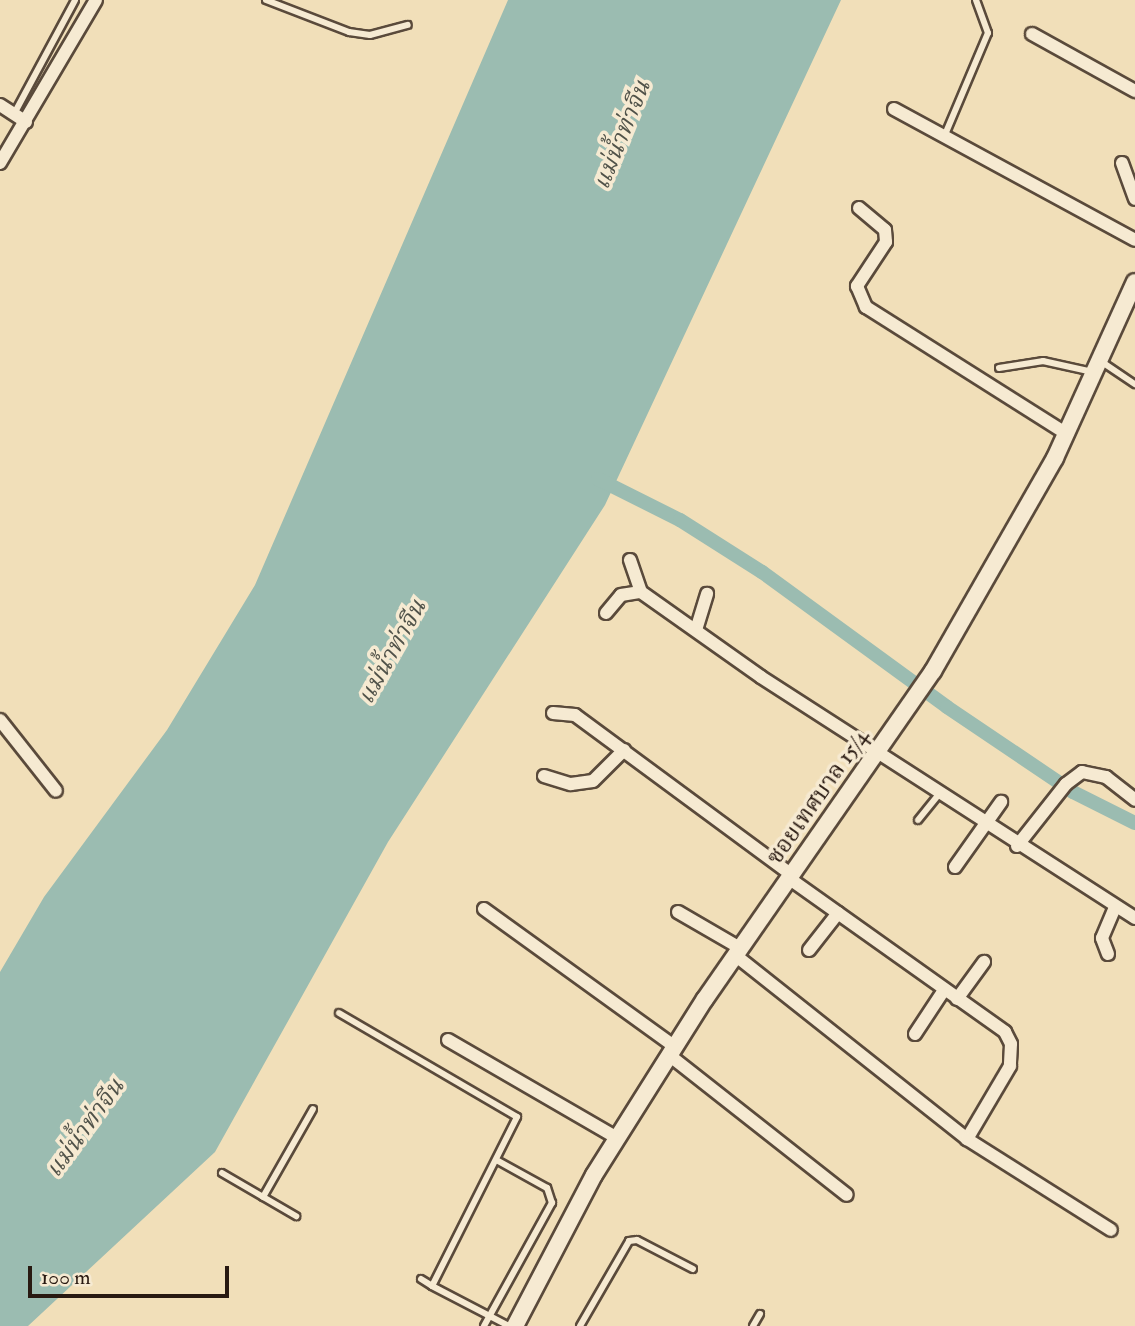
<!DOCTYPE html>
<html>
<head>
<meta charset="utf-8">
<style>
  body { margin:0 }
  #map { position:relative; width:1135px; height:1326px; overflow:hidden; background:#f1dfb9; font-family:"IM FELL Double Pica","Noto Serif Thai",serif }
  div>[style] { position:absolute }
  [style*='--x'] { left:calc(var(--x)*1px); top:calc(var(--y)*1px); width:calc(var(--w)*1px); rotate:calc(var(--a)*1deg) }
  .water>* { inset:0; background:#9bbcb1 }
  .canal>* { height:14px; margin:-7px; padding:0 7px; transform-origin:7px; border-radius:7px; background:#9bbcb1 }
  .roads { filter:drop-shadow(2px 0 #5a4a3b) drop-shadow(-2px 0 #5a4a3b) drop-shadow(0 2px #5a4a3b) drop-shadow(0 -2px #5a4a3b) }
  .lane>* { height:6px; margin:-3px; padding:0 3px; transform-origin:3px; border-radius:3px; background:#f6ead2 }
  .street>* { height:12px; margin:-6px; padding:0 6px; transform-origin:6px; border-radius:6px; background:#f6ead2 }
  .secondary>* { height:16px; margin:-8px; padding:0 8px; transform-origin:8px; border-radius:8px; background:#f6ead2 }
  span { translate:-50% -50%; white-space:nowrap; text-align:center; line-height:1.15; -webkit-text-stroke:7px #f6ead2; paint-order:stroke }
  .street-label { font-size:23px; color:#281911 }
  .water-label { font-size:24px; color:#505249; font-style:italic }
  .scale { position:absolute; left:28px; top:1266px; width:201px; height:32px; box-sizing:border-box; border:4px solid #281911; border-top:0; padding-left:9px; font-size:21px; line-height:24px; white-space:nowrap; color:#281911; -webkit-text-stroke:5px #f6ead2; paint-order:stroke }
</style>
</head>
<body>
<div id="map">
  <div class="water">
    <i style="clip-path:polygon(508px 0,841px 0,605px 505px,388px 842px,215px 1152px,28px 1326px,0 1326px,0 972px,44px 897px,167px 730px,255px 585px)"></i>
  </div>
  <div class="canal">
    <i style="--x:598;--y:479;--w:92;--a:26.6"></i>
    <i style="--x:680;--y:520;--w:97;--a:32.4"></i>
    <i style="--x:762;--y:572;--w:229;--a:36.1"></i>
    <i style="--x:947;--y:707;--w:152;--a:34"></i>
    <i style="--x:1073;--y:792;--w:69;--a:26.6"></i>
  </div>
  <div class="roads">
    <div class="lane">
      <i style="--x:266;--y:0;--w:89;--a:21.1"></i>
      <i style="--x:349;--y:32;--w:21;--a:8"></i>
      <i style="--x:370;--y:35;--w:39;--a:-15"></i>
      <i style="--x:14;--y:114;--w:129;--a:-61.8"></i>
      <i style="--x:944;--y:137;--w:113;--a:-67.1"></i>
      <i style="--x:988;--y:33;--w:35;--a:-110"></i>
      <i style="--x:1102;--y:362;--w:40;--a:34"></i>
      <i style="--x:999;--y:368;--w:45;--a:-9"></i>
      <i style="--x:1043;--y:361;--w:51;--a:12.4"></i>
      <i style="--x:918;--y:820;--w:32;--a:-51"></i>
      <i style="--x:339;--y:1013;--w:206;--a:30.3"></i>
      <i style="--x:517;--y:1117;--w:189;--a:116.7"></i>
      <i style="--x:432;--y:1286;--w:87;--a:27.5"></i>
      <i style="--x:222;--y:1173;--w:86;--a:30.2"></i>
      <i style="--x:263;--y:1197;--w:101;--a:-60.4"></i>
      <i style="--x:421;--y:1279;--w:13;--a:32"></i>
      <i style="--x:484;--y:1326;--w:141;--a:-61.1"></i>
      <i style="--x:552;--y:1203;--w:16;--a:-108"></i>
      <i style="--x:547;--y:1188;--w:56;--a:-151.1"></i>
      <i style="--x:580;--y:1326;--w:98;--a:-60"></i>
      <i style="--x:629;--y:1241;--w:8;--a:-7"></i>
      <i style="--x:637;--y:1240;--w:63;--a:27.4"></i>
      <i style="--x:753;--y:1326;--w:14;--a:-60"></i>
    </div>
    <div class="street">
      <i style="--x:1032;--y:34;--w:118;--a:29"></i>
      <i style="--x:0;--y:105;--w:31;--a:33"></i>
      <i style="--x:894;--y:109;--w:274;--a:28.5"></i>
      <i style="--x:0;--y:163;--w:189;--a:-59.5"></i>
      <i style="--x:1122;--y:163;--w:38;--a:70"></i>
      <i style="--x:859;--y:208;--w:34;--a:40"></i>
      <i style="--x:885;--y:230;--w:12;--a:85"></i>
      <i style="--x:886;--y:242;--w:53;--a:123.4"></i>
      <i style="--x:857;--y:286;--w:23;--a:67"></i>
      <i style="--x:866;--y:307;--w:238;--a:32.3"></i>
      <i style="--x:630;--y:560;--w:34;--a:71"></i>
      <i style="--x:641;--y:592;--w:147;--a:35.3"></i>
      <i style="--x:761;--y:677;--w:445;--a:32.8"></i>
      <i style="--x:606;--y:613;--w:23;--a:-50"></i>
      <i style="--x:621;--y:595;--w:20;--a:-9"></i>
      <i style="--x:696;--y:630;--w:38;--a:-73"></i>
      <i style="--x:553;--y:713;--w:22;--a:5"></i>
      <i style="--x:575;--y:715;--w:270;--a:36.4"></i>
      <i style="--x:0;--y:720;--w:90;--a:51.7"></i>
      <i style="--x:544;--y:776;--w:28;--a:17"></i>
      <i style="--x:571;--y:784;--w:22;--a:-8"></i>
      <i style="--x:593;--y:781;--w:44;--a:-45"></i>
      <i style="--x:1017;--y:846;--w:79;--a:-51.7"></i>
      <i style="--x:1066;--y:784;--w:20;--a:-37"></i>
      <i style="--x:1082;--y:772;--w:25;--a:12"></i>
      <i style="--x:1106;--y:777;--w:37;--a:38"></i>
      <i style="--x:955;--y:867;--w:80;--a:-54.7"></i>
      <i style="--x:790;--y:879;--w:264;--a:35.4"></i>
      <i style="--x:1005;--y:1032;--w:13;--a:63"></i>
      <i style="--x:1011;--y:1044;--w:22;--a:93"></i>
      <i style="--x:1010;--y:1066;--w:85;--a:120.5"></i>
      <i style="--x:484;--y:909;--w:236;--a:35.8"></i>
      <i style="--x:678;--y:912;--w:72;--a:30.1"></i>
      <i style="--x:809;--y:950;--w:47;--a:-51.9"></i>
      <i style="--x:1108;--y:954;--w:17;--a:-111"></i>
      <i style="--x:1102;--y:938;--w:34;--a:-67"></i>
      <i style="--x:735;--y:955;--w:296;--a:38.4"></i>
      <i style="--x:967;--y:1139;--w:170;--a:32.3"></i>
      <i style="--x:957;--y:999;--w:46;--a:-53.9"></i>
      <i style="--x:915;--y:1034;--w:53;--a:-56.6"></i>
      <i style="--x:448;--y:1040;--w:195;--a:30.1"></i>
      <i style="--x:669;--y:1055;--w:226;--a:38.2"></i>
    </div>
    <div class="secondary">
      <i style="--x:515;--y:1326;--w:170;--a:-62.4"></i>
      <i style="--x:594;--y:1175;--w:208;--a:-57.8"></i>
      <i style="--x:705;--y:999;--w:399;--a:-55.2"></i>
      <i style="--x:933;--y:671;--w:245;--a:-60.2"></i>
      <i style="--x:1055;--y:458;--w:193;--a:-65.6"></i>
    </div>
  </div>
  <div class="street-label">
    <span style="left:818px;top:797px;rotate:-55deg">ซอยเทศบาล 15/4</span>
  </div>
  <div class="water-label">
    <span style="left:622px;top:135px;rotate:-68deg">แม่น้ำท่าจีน</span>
    <span style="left:392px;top:652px;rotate:-61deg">แม่น้ำท่าจีน</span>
    <span style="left:85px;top:1128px;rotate:-54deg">แม่น้ำท่าจีน</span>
  </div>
  <div class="scale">100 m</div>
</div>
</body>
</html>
